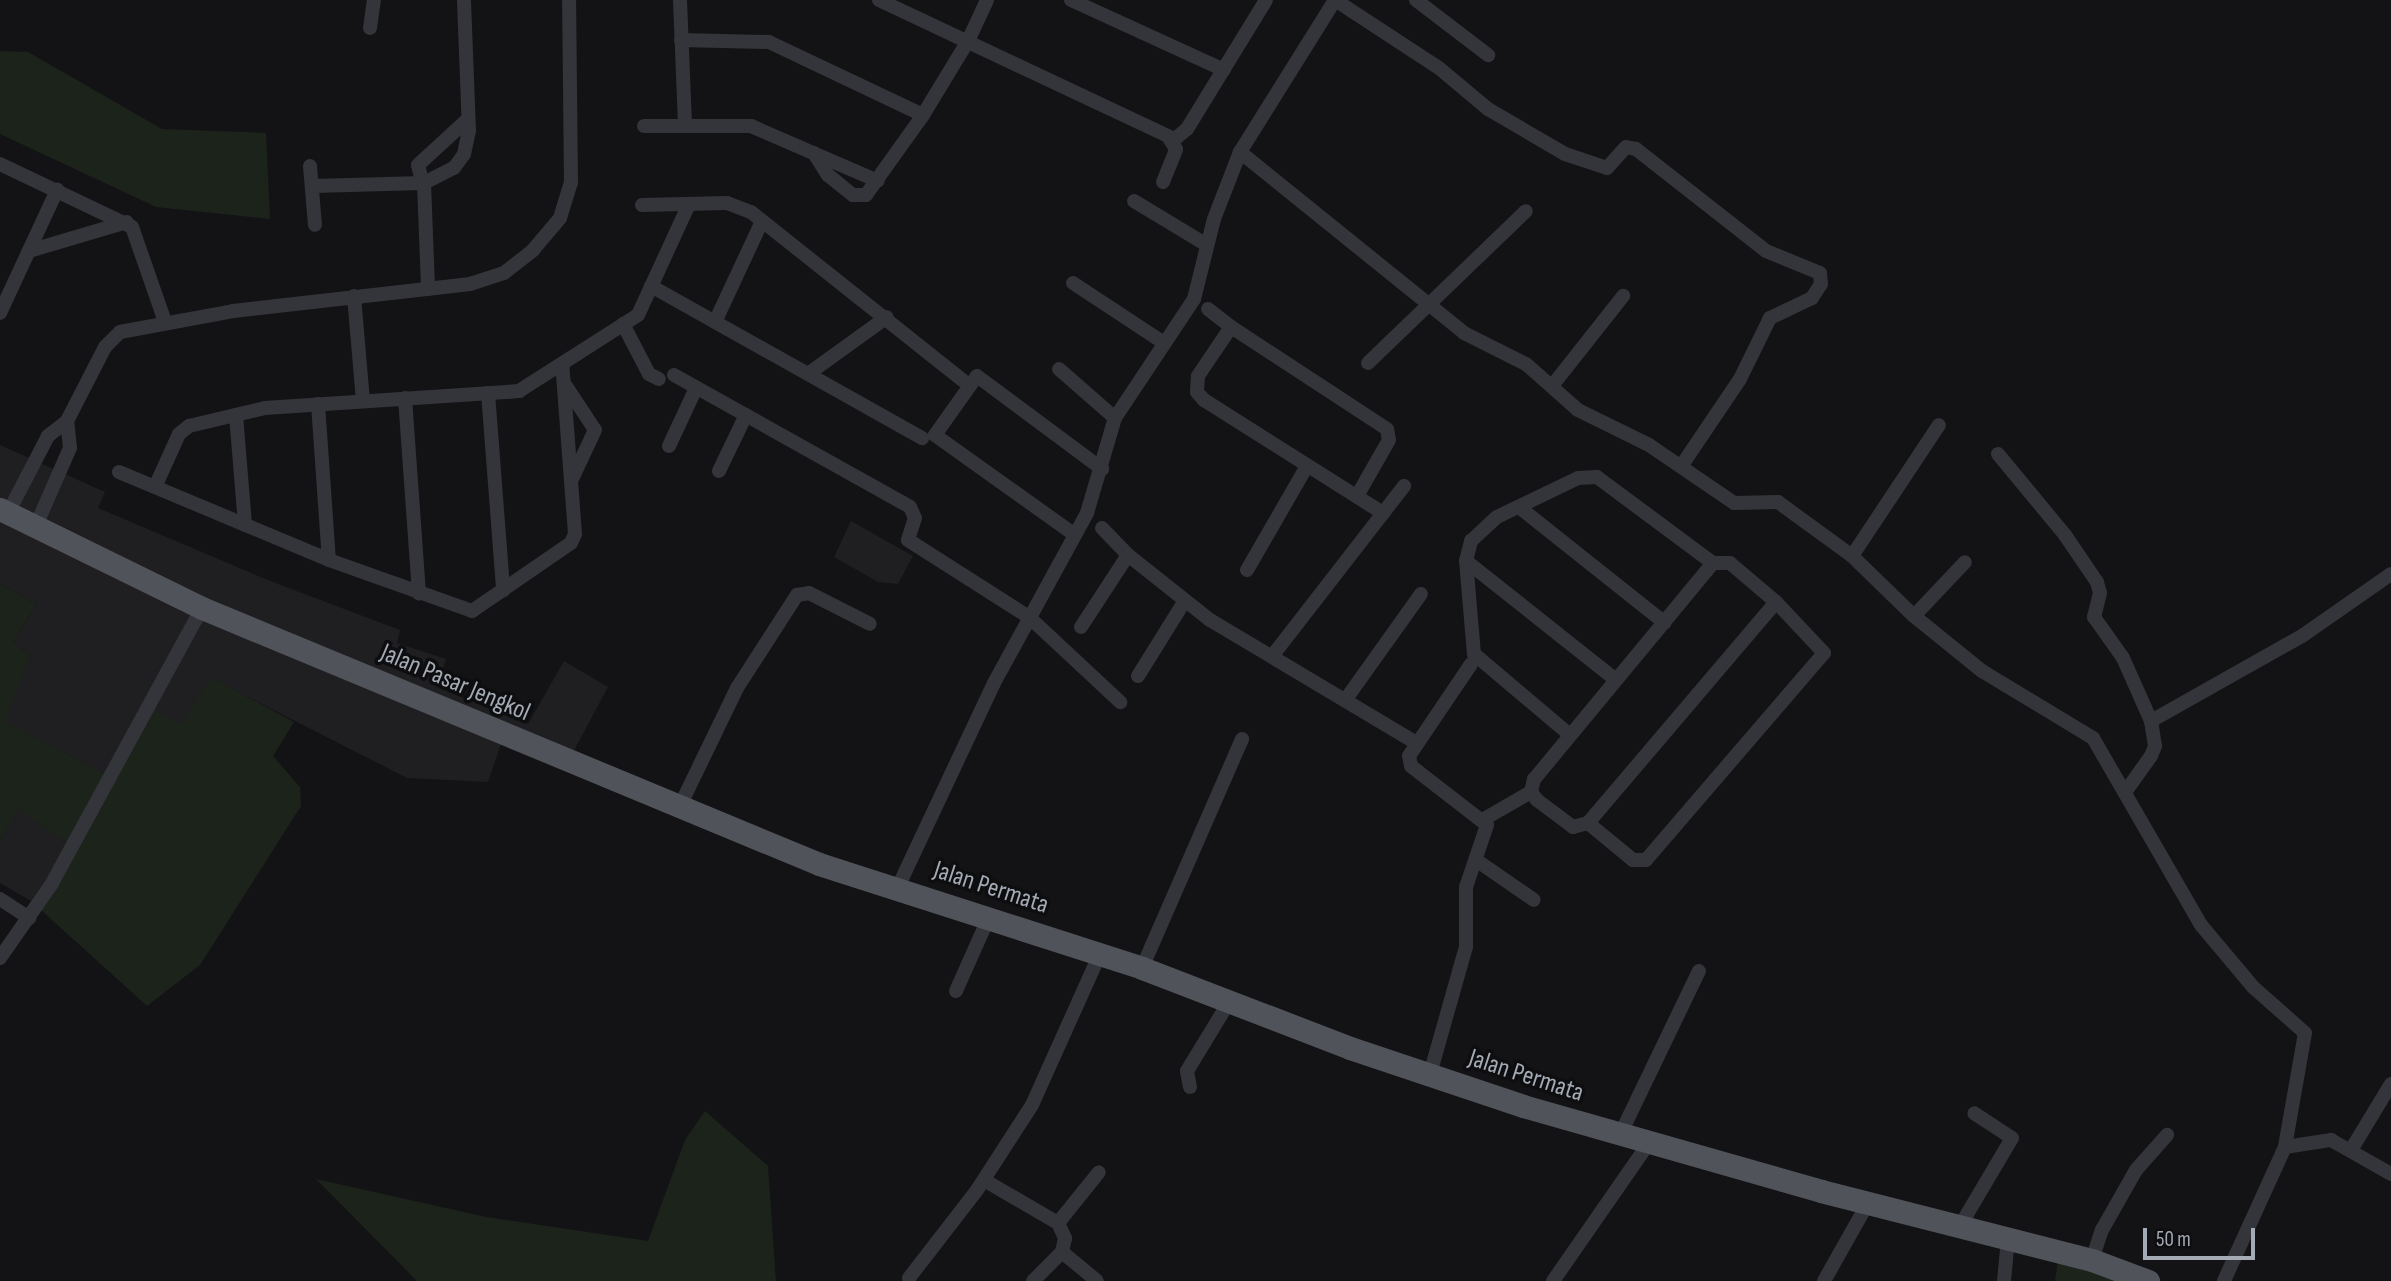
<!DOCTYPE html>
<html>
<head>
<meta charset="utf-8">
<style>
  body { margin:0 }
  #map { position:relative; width:2391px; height:1281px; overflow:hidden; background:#131315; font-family:"Sofia Sans Condensed",sans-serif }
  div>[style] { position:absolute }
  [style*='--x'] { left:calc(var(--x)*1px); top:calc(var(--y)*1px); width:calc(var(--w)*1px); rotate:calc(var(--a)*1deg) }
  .built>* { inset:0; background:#1f1f22 }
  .green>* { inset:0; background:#1b231b }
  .street>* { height:14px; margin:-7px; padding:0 7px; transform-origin:7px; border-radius:7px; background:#34353a }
  .primary>* { height:23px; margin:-11.5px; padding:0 11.5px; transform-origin:11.5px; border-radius:11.5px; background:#505359 }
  span { translate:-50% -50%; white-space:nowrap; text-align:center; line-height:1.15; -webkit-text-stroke:7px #0e0e10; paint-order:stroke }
  .street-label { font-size:26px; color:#a4abb5 }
  .scale { position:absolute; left:2143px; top:1228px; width:112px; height:32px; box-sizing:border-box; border:4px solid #a4abb5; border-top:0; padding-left:9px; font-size:21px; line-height:24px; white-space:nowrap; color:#a4abb5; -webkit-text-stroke:5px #0e0e10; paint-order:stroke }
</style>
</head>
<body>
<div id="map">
  <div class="built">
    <i style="clip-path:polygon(0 445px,105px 492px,98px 508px,270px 581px,400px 630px,397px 643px,446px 659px,437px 687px,528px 724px,564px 661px,608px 687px,569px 760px,503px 738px,488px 782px,407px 778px,211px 678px,181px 725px,149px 708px,110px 777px,4px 721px,31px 655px,13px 643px,36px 604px,0 584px)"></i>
    <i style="clip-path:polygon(851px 521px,913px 556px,898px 584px,878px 582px,834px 557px)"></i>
    <i style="clip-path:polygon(18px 808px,70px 844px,31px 901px,0 883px,0 840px)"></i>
  </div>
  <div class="green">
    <i style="clip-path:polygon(0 51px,28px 52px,162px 129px,266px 133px,270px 219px,156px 207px,0 134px)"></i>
    <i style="clip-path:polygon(0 584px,36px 604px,13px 643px,31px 655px,5px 721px,110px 777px,148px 707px,181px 724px,211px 677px,294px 722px,273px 756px,300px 787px,301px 806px,200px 965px,147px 1006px,31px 901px,69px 844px,18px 809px,0 840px)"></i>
    <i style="clip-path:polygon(705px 1111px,768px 1166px,776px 1281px,417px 1281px,316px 1179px,486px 1217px,648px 1241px,685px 1140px)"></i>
    <i style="clip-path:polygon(2059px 1255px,2136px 1281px,2055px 1281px)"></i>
  </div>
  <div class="street">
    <i style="--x:680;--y:0;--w:124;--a:87.7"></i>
    <i style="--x:879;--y:0;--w:327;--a:25.2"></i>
    <i style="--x:1175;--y:139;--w:16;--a:-40"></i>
    <i style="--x:1187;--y:129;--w:151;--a:-58.5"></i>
    <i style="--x:1071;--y:0;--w:168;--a:24.6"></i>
    <i style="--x:1335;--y:0;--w:124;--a:33.2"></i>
    <i style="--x:1439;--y:68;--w:64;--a:39.9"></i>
    <i style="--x:1488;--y:109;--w:89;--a:30.3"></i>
    <i style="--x:1565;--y:154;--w:44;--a:18.4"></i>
    <i style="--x:1607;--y:168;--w:28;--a:-48"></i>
    <i style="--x:1626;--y:147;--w:10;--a:11"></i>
    <i style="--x:1636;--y:149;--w:165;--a:38.1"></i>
    <i style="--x:1766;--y:251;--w:58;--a:22.2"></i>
    <i style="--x:1820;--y:273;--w:11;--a:85"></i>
    <i style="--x:1821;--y:284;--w:17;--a:123"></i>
    <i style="--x:1812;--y:298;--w:47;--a:154.5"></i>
    <i style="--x:1770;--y:318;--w:68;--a:116.2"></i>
    <i style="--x:1740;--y:379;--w:104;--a:124"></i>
    <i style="--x:1416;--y:0;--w:91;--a:37.4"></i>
    <i style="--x:370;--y:28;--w:28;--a:-82"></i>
    <i style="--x:681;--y:40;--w:88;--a:1.3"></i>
    <i style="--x:769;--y:42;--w:170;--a:25.4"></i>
    <i style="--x:644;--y:126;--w:107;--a:0"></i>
    <i style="--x:751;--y:126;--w:138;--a:23.4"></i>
    <i style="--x:1240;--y:152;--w:288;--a:38.9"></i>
    <i style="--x:1464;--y:333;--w:69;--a:26.6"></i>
    <i style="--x:1526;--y:364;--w:69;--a:41.5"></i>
    <i style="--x:1578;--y:410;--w:79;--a:26.2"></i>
    <i style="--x:1649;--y:445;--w:103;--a:34.3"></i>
    <i style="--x:1734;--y:503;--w:44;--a:-1.3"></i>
    <i style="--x:1778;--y:502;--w:92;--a:36.1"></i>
    <i style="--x:1852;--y:556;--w:86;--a:44.1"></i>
    <i style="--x:1914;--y:616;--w:87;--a:39"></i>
    <i style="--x:1982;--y:671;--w:130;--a:31.1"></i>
    <i style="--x:2093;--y:738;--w:216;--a:60"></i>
    <i style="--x:2201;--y:925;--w:81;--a:50"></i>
    <i style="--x:2253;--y:987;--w:69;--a:41.5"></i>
    <i style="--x:2305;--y:1033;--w:116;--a:100"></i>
    <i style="--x:2285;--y:1147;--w:147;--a:114.5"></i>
    <i style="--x:814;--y:153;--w:26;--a:58"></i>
    <i style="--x:828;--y:175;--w:32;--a:39"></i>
    <i style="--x:853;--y:195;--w:13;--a:0"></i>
    <i style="--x:866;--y:195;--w:98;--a:-54.5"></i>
    <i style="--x:923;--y:115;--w:87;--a:-58.7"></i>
    <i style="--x:968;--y:41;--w:45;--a:-65.1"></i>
    <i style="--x:0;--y:164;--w:146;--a:25.5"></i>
    <i style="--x:132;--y:227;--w:101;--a:70.8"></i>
    <i style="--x:310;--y:166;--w:59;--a:85.2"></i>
    <i style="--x:422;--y:181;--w:16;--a:-104"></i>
    <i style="--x:418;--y:165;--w:68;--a:-42.6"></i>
    <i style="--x:1163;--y:182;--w:35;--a:-68"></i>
    <i style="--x:1176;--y:149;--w:13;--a:-122"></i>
    <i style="--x:424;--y:183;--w:106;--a:87.8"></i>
    <i style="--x:313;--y:186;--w:111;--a:-1.5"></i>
    <i style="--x:424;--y:183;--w:34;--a:-27"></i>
    <i style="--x:454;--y:168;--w:17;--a:-54"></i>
    <i style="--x:464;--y:154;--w:24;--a:-78"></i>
    <i style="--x:469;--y:131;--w:131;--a:-92.2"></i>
    <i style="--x:1134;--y:201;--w:85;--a:31.1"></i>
    <i style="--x:642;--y:205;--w:85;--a:-1.3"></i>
    <i style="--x:727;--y:203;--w:26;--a:21"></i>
    <i style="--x:751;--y:212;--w:270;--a:38.5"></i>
    <i style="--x:29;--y:251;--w:102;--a:-16.5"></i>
    <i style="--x:1073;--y:283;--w:109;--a:33.4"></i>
    <i style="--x:651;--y:286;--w:311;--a:29.3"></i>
    <i style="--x:354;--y:296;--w:104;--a:85.1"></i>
    <i style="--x:1208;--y:309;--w:29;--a:38"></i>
    <i style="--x:0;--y:313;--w:136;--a:-65.1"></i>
    <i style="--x:715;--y:322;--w:111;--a:-65"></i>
    <i style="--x:623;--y:324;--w:56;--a:62.5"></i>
    <i style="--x:649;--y:374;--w:11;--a:27"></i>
    <i style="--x:1368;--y:363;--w:219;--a:-43.9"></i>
    <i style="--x:1059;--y:369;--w:74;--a:41.2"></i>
    <i style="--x:808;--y:374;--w:97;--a:-35.8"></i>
    <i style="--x:674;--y:375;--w:270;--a:29.2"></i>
    <i style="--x:910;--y:507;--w:12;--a:66"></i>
    <i style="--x:915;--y:518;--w:23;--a:108"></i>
    <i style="--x:908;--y:540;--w:143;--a:32.5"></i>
    <i style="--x:1029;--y:617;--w:125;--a:43"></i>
    <i style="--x:564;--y:383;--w:56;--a:56.6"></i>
    <i style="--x:595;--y:430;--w:56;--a:115.2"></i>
    <i style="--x:1552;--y:386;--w:115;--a:-51.7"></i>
    <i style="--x:488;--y:393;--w:198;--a:85.6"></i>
    <i style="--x:405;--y:398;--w:196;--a:85.9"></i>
    <i style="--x:318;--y:404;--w:156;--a:86"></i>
    <i style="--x:236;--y:415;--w:110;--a:85.3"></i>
    <i style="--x:669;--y:446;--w:64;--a:-65"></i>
    <i style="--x:1998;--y:454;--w:105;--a:50.4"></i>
    <i style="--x:2065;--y:535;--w:57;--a:55.8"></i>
    <i style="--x:2097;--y:582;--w:11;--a:75"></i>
    <i style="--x:2100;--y:593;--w:25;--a:104"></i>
    <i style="--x:2094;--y:617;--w:50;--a:54.7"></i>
    <i style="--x:2123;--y:658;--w:69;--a:66"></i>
    <i style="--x:719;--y:471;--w:62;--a:-64.3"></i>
    <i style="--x:119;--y:472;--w:228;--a:22.7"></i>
    <i style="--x:329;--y:560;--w:152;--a:19.6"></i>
    <i style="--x:472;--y:611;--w:120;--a:-34.5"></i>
    <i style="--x:571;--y:543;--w:10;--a:-66"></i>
    <i style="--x:575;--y:534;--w:171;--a:-94.3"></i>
    <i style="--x:155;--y:487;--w:58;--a:-65.6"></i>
    <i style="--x:179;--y:434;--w:13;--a:-39"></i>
    <i style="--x:189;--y:426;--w:78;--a:-13.3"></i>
    <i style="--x:265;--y:408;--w:255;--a:-3.8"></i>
    <i style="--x:519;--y:391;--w:141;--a:-32.6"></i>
    <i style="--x:638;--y:315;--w:122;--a:-65.3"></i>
    <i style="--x:1357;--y:496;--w:64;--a:-60.3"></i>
    <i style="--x:1389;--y:440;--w:11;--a:-100"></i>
    <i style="--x:1387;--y:429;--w:186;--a:-146.8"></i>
    <i style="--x:1231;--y:327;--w:59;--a:124"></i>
    <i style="--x:1198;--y:376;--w:16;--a:94"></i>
    <i style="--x:1197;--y:392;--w:11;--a:49"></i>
    <i style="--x:1204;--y:400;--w:212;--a:32.3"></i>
    <i style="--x:1519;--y:507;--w:186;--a:38.5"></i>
    <i style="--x:8;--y:513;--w:87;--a:-62.5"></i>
    <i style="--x:48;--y:436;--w:24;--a:-38"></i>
    <i style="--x:67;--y:421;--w:83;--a:-62.8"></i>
    <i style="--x:105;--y:347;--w:21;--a:-45"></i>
    <i style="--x:120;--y:332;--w:115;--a:-10.5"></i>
    <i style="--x:233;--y:311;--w:239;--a:-6.5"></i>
    <i style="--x:470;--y:284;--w:36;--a:-18"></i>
    <i style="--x:504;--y:273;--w:37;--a:-38"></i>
    <i style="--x:533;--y:250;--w:42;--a:-49.8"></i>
    <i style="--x:560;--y:218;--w:37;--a:-73"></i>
    <i style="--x:571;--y:183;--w:183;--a:-90.6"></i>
    <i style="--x:35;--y:528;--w:87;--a:-66.4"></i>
    <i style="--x:70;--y:448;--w:27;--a:-96"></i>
    <i style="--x:1102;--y:528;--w:37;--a:46"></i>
    <i style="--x:1128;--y:555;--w:105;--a:38.4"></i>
    <i style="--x:1210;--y:620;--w:239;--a:30.8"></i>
    <i style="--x:1075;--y:535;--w:172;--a:-144.5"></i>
    <i style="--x:935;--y:435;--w:72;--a:-54.6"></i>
    <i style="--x:977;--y:376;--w:156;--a:36.6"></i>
    <i style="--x:1852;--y:556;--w:157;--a:-56.4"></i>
    <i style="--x:1466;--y:561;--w:191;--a:38.4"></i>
    <i style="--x:1713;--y:563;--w:281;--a:129.6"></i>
    <i style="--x:1534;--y:779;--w:13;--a:103"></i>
    <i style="--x:1531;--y:792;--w:10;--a:53"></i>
    <i style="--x:1537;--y:800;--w:45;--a:36.9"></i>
    <i style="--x:1573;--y:827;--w:16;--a:-15"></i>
    <i style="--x:1588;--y:823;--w:290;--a:-49.6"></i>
    <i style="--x:1247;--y:570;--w:120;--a:-60"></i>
    <i style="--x:1914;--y:616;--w:74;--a:-46.6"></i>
    <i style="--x:1081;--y:627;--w:86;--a:-56.9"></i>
    <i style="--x:1273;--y:655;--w:214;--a:-52.2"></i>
    <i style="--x:1138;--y:676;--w:87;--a:-58.1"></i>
    <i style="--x:1346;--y:699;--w:129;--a:-54.5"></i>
    <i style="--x:1570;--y:735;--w:126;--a:-139.8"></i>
    <i style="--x:1474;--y:654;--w:93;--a:-94.9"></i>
    <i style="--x:1466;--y:561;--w:21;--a:-76"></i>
    <i style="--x:1471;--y:541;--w:35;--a:-43"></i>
    <i style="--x:1497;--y:517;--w:90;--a:-25.7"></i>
    <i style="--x:1578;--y:478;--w:19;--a:-3"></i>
    <i style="--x:1597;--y:477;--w:144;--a:36.6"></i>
    <i style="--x:1713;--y:563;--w:17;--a:0"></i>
    <i style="--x:1730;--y:563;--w:60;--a:40.3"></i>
    <i style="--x:1776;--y:602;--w:70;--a:46.7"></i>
    <i style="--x:1824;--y:653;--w:273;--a:130.7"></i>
    <i style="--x:1646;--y:860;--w:13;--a:180"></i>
    <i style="--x:1633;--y:860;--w:58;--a:-140.6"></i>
    <i style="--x:2126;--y:791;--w:43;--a:-54.5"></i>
    <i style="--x:2151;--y:756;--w:11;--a:-68"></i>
    <i style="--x:2155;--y:746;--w:25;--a:-99"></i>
    <i style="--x:2151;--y:721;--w:173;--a:-29.4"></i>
    <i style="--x:2302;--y:636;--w:108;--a:-34.9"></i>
    <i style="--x:679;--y:808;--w:133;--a:-64.2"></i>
    <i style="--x:737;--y:688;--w:111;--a:-57.2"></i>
    <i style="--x:797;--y:595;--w:12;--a:-9"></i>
    <i style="--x:809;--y:593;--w:68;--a:26.9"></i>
    <i style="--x:1484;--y:819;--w:54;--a:-29.9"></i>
    <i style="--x:1476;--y:860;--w:70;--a:34.6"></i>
    <i style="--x:898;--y:887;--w:225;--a:-64.8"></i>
    <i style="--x:994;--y:683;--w:194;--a:-61.3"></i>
    <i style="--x:1087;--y:513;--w:99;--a:-73.6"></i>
    <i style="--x:1115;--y:418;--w:143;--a:-56.4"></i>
    <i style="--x:1194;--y:299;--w:82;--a:-76"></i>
    <i style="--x:1214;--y:219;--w:72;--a:-68.8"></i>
    <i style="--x:1240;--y:152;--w:179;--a:-58"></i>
    <i style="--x:0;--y:899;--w:35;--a:33"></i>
    <i style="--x:0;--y:958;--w:89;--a:-55.1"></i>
    <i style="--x:51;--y:885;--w:315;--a:-61.4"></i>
    <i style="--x:1142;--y:968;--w:250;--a:-66.4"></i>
    <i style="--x:956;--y:991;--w:81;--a:-66"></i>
    <i style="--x:1430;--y:1074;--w:132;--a:-74.2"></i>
    <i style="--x:1466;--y:947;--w:60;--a:-90"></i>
    <i style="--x:1466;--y:887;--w:65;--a:-71.3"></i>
    <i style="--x:1487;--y:825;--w:96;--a:-142.2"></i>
    <i style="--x:1411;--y:766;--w:10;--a:-101"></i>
    <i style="--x:1409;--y:756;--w:111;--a:-56"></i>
    <i style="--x:1190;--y:1087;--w:16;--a:-101"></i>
    <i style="--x:1187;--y:1071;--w:81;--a:-58.7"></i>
    <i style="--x:1620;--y:1135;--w:182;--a:-64.3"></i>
    <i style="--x:2285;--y:1147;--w:47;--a:-8.7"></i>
    <i style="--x:2331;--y:1140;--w:69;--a:29.5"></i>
    <i style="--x:2351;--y:1150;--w:77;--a:-58.8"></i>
    <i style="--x:984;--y:1180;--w:86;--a:30.2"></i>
    <i style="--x:1058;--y:1223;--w:17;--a:65"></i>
    <i style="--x:1065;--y:1238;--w:14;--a:102"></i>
    <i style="--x:1062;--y:1252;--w:41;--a:135"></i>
    <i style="--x:1058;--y:1223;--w:65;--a:-51.2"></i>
    <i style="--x:1960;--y:1226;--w:102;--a:-59.4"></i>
    <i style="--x:2012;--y:1138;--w:45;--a:-146.7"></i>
    <i style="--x:1062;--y:1252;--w:45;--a:39.6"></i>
    <i style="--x:2092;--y:1260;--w:32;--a:-72"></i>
    <i style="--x:2102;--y:1230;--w:69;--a:-60.5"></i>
    <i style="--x:2136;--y:1170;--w:47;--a:-48.5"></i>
    <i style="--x:909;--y:1278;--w:111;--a:-52.3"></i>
    <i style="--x:977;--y:1190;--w:101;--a:-57.1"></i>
    <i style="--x:1032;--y:1105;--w:166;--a:-65.8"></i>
    <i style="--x:1553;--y:1281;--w:168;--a:-55.2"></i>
    <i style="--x:1824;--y:1281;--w:90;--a:-60.6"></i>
    <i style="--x:2004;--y:1281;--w:42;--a:-84.6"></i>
  </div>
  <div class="primary">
    <i style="--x:0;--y:509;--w:225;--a:26.1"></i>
    <i style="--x:202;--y:608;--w:668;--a:22.53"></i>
    <i style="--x:819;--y:864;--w:339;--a:17.8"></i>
    <i style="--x:1142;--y:968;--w:223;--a:21"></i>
    <i style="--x:1350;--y:1048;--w:182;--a:18.5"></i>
    <i style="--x:1523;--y:1106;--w:310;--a:15.9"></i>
    <i style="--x:1821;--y:1191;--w:280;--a:14.3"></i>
    <i style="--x:2092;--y:1260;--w:60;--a:20.6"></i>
  </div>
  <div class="street-label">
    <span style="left:455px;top:683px;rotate:23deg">Jalan Pasar Jengkol</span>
    <span style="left:991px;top:888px;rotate:18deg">Jalan Permata</span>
    <span style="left:1526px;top:1076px;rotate:18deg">Jalan Permata</span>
  </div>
  <div class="scale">50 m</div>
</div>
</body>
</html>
